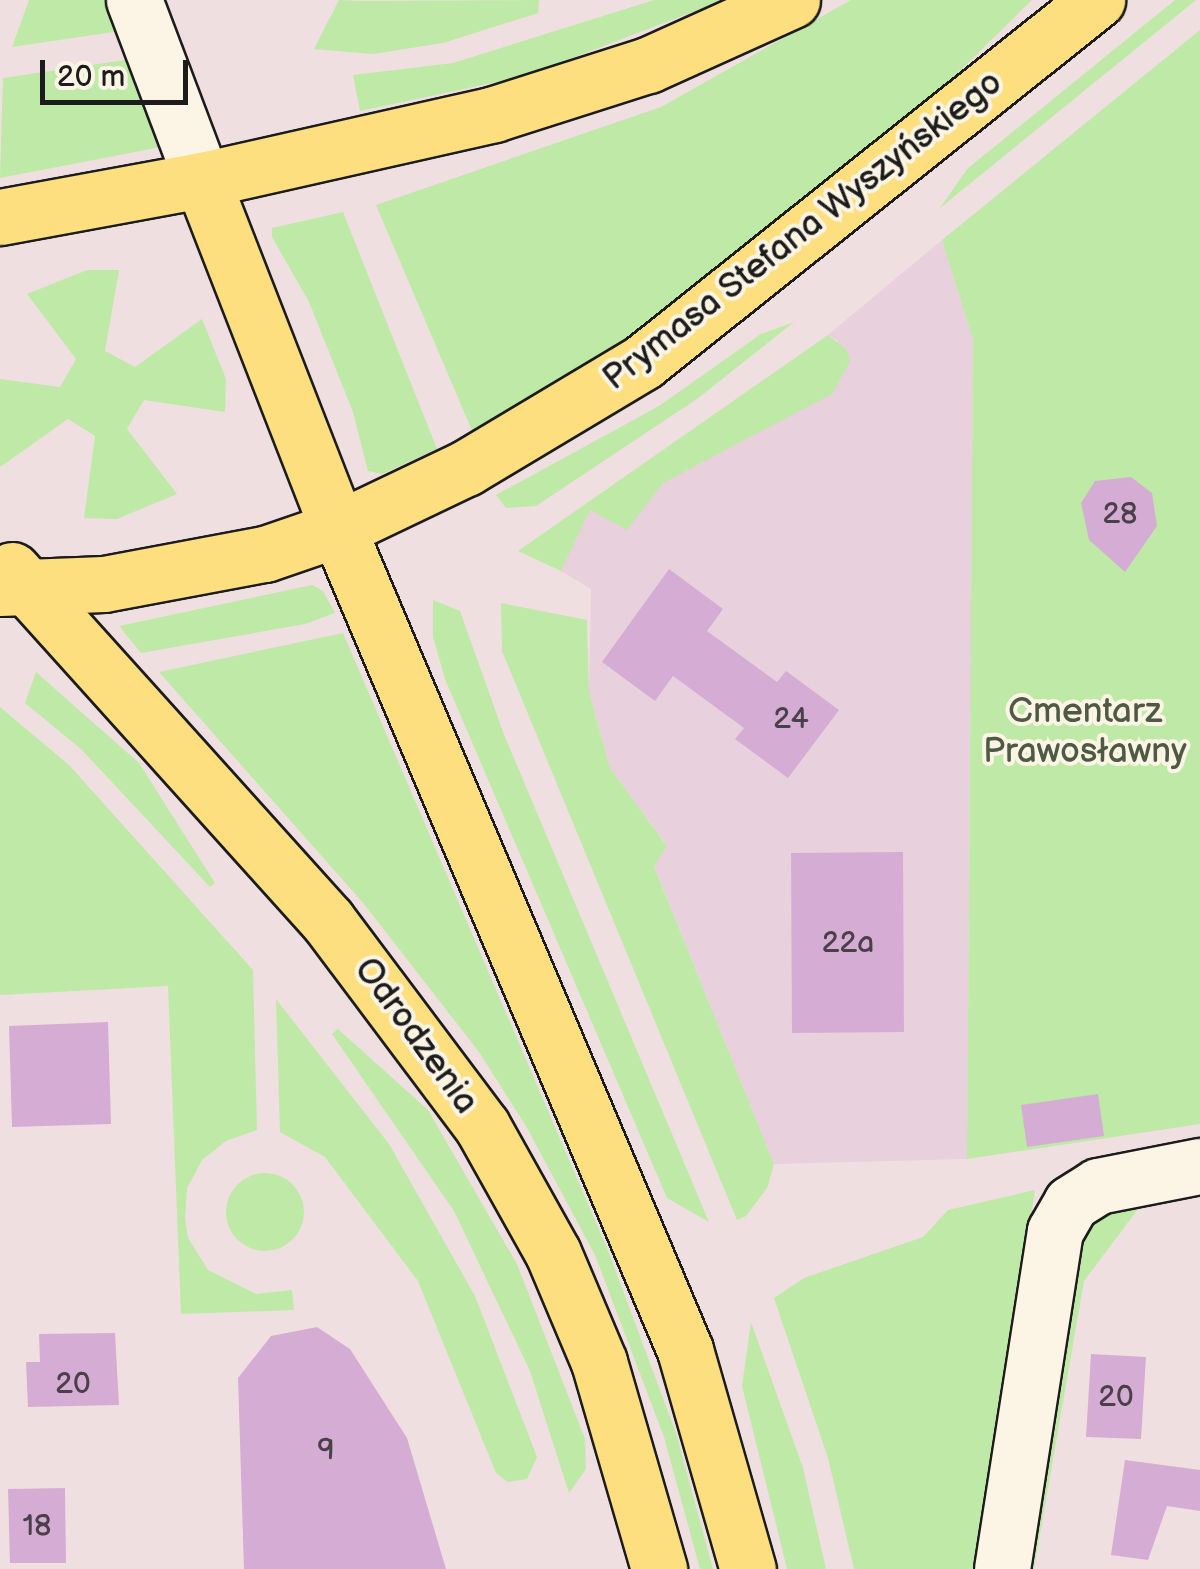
<!DOCTYPE html>
<html>
<head>
<meta charset="utf-8">
<style>
  body { margin:0 }
  #map { position:relative; width:1200px; height:1569px; overflow:hidden; background:#f0dfe0; font-family:"Balsamiq Sans",sans-serif }
  div>[style] { position:absolute }
  [style*='--x'] { left:calc(var(--x)*1px); top:calc(var(--y)*1px); width:calc(var(--w)*1px); rotate:calc(var(--a)*1deg) }
  .built>* { inset:0; background:#e8d0dc }
  .green>* { inset:0; background:#bee9a6 }
  .round { border-radius:50% }
  .building>* { inset:0; background:#d5add4 }
  .roads { filter:drop-shadow(2px 0 #1c1c1c) drop-shadow(-2px 0 #1c1c1c) drop-shadow(0 2px #1c1c1c) drop-shadow(0 -2px #1c1c1c) }
  .minor>* { height:55px; margin:-27.5px; padding:0 27.5px; transform-origin:27.5px; border-radius:27.5px; background:#fcf5e5 }
  .major>* { height:55px; margin:-27.5px; padding:0 27.5px; transform-origin:27.5px; border-radius:27.5px; background:#fedf80 }
  span { translate:-50% -50%; white-space:nowrap; text-align:center; line-height:1.15; -webkit-text-stroke:8px #fcf5e5; paint-order:stroke }
  .number-label { font-size:30px; color:#4a404a }
  .number-label span { -webkit-text-stroke-width:0 }
  .street-label { font-size:35px; color:#1c1c1c }
  .park-label { font-size:35px; color:#4d5a45 }
  .scale { position:absolute; left:40px; top:60px; width:148px; height:45px; box-sizing:border-box; border:5px solid #1c1c1c; border-top:0; padding-left:12px; font-size:30px; line-height:35px; white-space:nowrap; color:#1c1c1c; -webkit-text-stroke:8px #fcf5e5; paint-order:stroke }
</style>
</head>
<body>
<div id="map">
  <div class="built">
    <i style="clip-path:polygon(942px 240px,973px 340px,967px 1159px,774px 1164px,654px 865px,667px 845px,610px 768px,589px 692px,591px 589px,561px 571px,590px 509px,627px 529px,663px 483px,743px 436px,838px 341px,828px 335px)"></i>
  </div>
  <div class="green">
    <i style="clip-path:polygon(29px 0,115px 0,127px 30px,12px 47px)"></i>
    <i style="clip-path:polygon(339px 0,361px 1px,539px 0,538px 13px,443px 43px,373px 54px,314px 49px)"></i>
    <i style="clip-path:polygon(654px 0,724px 0,525px 76px,360px 111px,353px 75px,453px 63px)"></i>
    <i style="clip-path:polygon(851px 0,1032px 0,918px 112px,605px 358px,473px 433px,376px 205px,661px 107px)"></i>
    <i style="clip-path:polygon(1175px 0,1196px 0,940px 208px,967px 169px)"></i>
    <i style="clip-path:polygon(1200px 30px,1200px 1124px,967px 1159px,973px 340px,942px 240px)"></i>
    <i style="clip-path:polygon(138px 58px,166px 146px,0 178px,3px 78px)"></i>
    <i style="clip-path:polygon(343px 212px,437px 449px,382px 474px,368px 471px,353px 412px,309px 302px,272px 237px,272px 228px)"></i>
    <i style="clip-path:polygon(87px 270px,119px 270px,105px 351px,135px 367px,202px 319px,226px 379px,225px 412px,144px 400px,127px 429px,177px 494px,117px 519px,84px 518px,95px 436px,68px 419px,0 467px,0 379px,60px 387px,76px 359px,27px 294px)"></i>
    <i style="clip-path:polygon(794px 322px,697px 399px,536px 506px,506px 508px,496px 495px,659px 406px,761px 334px)"></i>
    <i style="clip-path:polygon(828px 335px,847px 350px,850px 361px,832px 394px,663px 483px,627px 530px,590px 510px,561px 571px,518px 551px)"></i>
    <i style="clip-path:polygon(312px 585px,323px 591px,335px 613px,305px 624px,141px 653px,119px 626px)"></i>
    <i style="clip-path:polygon(433px 600px,460px 611px,503px 732px,709px 1222px,667px 1198px,445px 679px,433px 637px)"></i>
    <i style="clip-path:polygon(501px 603px,587px 620px,589px 692px,610px 768px,667px 846px,654px 866px,774px 1164px,767px 1188px,746px 1216px,737px 1220px,502px 651px)"></i>
    <i style="clip-path:polygon(343px 633px,609px 1253px,676px 1433px,713px 1569px,700px 1569px,664px 1437px,595px 1255px,526px 1126px,479px 1052px,364px 904px,159px 672px)"></i>
    <i style="clip-path:polygon(36px 672px,139px 763px,215px 883px,210px 887px,81px 749px,25px 703px)"></i>
    <i style="clip-path:polygon(0 707px,69px 765px,253px 970px,257px 1130px,226px 1141px,202px 1160px,187px 1188px,185px 1219px,188px 1238px,208px 1270px,256px 1294px,292px 1290px,294px 1310px,181px 1314px,168px 986px,0 995px)"></i>
    <i style="clip-path:polygon(276px 999px,389px 1144px,475px 1296px,537px 1457px,527px 1479px,508px 1482px,496px 1473px,418px 1281px,325px 1157px,280px 1132px)"></i>
    <i style="clip-path:polygon(338px 1029px,428px 1110px,517px 1264px,585px 1439px,586px 1469px,569px 1493px,530px 1371px,454px 1211px,332px 1034px)"></i>
    <i class="round" style="left:226px;top:1173px;width:78px;height:78px"></i>
    <i style="clip-path:polygon(1035px 1190px,975px 1569px,854px 1569px,828px 1458px,774px 1298px,804px 1278px,923px 1237px,948px 1210px)"></i>
    <i style="clip-path:polygon(1150px 1193px,1084px 1281px,1034px 1569px,1014px 1569px,1067px 1261px,1091px 1224px,1127px 1198px)"></i>
    <i style="clip-path:polygon(751px 1322px,803px 1468px,826px 1569px,787px 1569px,742px 1386px)"></i>
  </div>
  <div class="building">
    <i style="clip-path:polygon(1131px 477px,1152px 493px,1157px 526px,1125px 572px,1089px 540px,1081px 503px,1095px 481px)"></i>
    <i style="clip-path:polygon(669px 569px,723px 609px,707px 631px,777px 682px,786px 671px,839px 710px,788px 778px,735px 739px,744px 728px,673px 676px,655px 701px,602px 662px)"></i>
    <i style="clip-path:polygon(903px 852px,904px 1032px,792px 1033px,791px 853px)"></i>
    <i style="clip-path:polygon(108px 1022px,111px 1124px,12px 1127px,9px 1026px)"></i>
    <i style="clip-path:polygon(1098px 1094px,1104px 1136px,1027px 1147px,1021px 1105px)"></i>
    <i style="clip-path:polygon(317px 1327px,350px 1349px,407px 1438px,446px 1569px,244px 1569px,238px 1378px,271px 1336px)"></i>
    <i style="clip-path:polygon(115px 1333px,119px 1405px,28px 1407px,26px 1362px,40px 1362px,39px 1334px)"></i>
    <i style="clip-path:polygon(1091px 1354px,1146px 1357px,1141px 1439px,1086px 1437px)"></i>
    <i style="clip-path:polygon(1125px 1460px,1200px 1470px,1200px 1511px,1167px 1506px,1148px 1560px,1111px 1555px)"></i>
    <i style="clip-path:polygon(65px 1488px,66px 1563px,10px 1563px,8px 1489px)"></i>
  </div>
  <div class="roads">
    <div class="minor">
      <i style="--x:134;--y:0;--w:192;--a:69.3"></i>
      <i style="--x:1002;--y:1569;--w:342;--a:-81.1"></i>
      <i style="--x:1055;--y:1231;--w:32;--a:-60"></i>
      <i style="--x:1071;--y:1203;--w:32;--a:-32"></i>
      <i style="--x:1098;--y:1186;--w:104;--a:-11.1"></i>
    </div>
    <div class="major">
      <i style="--x:202;--y:180;--w:375;--a:68.7"></i>
      <i style="--x:338;--y:529;--w:891;--a:67.09"></i>
      <i style="--x:685;--y:1350;--w:228;--a:74"></i>
      <i style="--x:0;--y:217;--w:205;--a:-10.4"></i>
      <i style="--x:202;--y:180;--w:299;--a:-12.7"></i>
      <i style="--x:494;--y:114;--w:162;--a:-17.7"></i>
      <i style="--x:648;--y:65;--w:158;--a:-24.3"></i>
      <i style="--x:12;--y:570;--w:472;--a:48"></i>
      <i style="--x:328;--y:921;--w:256;--a:53.1"></i>
      <i style="--x:482;--y:1126;--w:145;--a:60.8"></i>
      <i style="--x:553;--y:1253;--w:118;--a:67.1"></i>
      <i style="--x:599;--y:1362;--w:216;--a:73.8"></i>
      <i style="--x:0;--y:588;--w:104;--a:-2.2"></i>
      <i style="--x:104;--y:584;--w:164;--a:-10.6"></i>
      <i style="--x:265;--y:554;--w:77;--a:-18.9"></i>
      <i style="--x:338;--y:529;--w:142;--a:-25.5"></i>
      <i style="--x:466;--y:468;--w:206;--a:-30.9"></i>
      <i style="--x:643;--y:362;--w:581;--a:-38.57"></i>
    </div>
  </div>
  <div class="number-label">
    <span style="left:1120px;top:514px">28</span>
    <span style="left:791px;top:719px">24</span>
    <span style="left:848px;top:943px">22a</span>
    <span style="left:73px;top:1384px">20</span>
    <span style="left:1116px;top:1397px">20</span>
    <span style="left:326px;top:1450px">9</span>
    <span style="left:37px;top:1526px">18</span>
  </div>
  <div class="street-label">
    <span style="left:803px;top:231px;rotate:-38deg">Prymasa Stefana Wyszyńskiego</span>
    <span style="left:416px;top:1036px;rotate:54deg">Odrodzenia</span>
  </div>
  <div class="park-label">
    <span style="left:1085px;top:732px">Cmentarz<br>Prawosławny</span>
  </div>
  <div class="scale">20 m</div>
</div>
</body>
</html>
